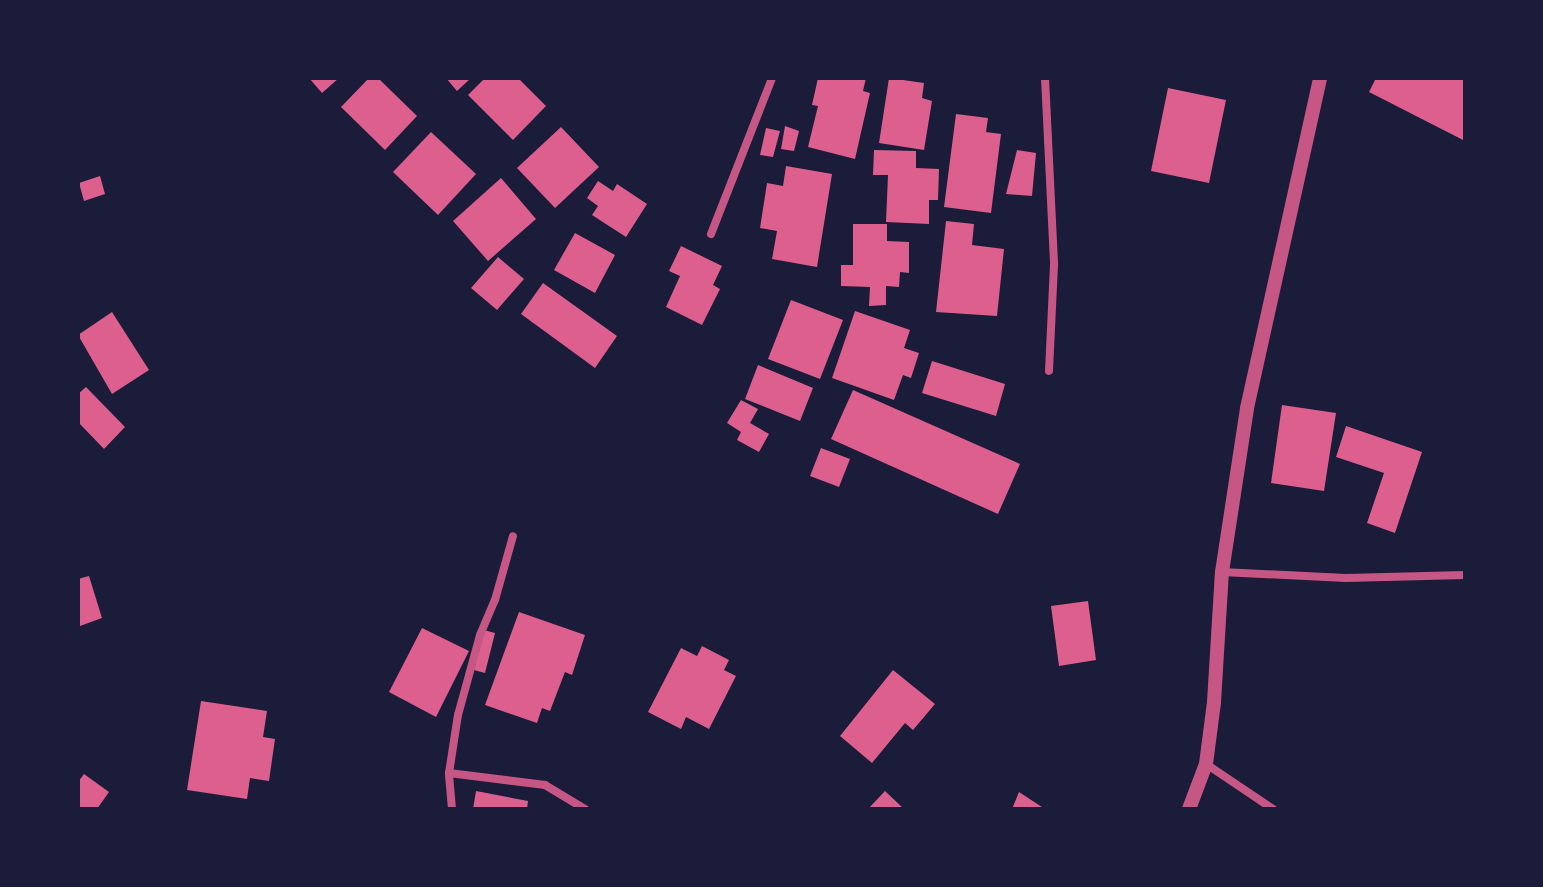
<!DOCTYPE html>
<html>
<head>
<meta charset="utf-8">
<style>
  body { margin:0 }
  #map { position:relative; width:1543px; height:887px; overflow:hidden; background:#1b1b3a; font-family:"Nunito Sans",sans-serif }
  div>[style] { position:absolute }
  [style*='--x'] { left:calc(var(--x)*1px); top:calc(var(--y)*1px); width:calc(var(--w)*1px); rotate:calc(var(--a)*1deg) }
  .building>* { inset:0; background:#dd5f8e }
  .minor>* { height:8px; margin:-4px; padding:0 4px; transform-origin:4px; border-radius:4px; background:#c65784 }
  .tertiary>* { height:14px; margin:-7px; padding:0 7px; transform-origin:7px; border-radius:7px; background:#c65784 }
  span { translate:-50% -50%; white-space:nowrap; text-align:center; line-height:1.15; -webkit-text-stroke:6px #1b1b3a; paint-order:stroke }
  .frame { position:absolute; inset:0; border:80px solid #1b1b3a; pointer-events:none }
</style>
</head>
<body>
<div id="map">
  <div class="building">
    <i style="clip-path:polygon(309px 78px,339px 78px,322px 93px)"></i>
    <i style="clip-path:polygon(369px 78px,378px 78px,417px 116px,385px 150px,341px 107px)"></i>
    <i style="clip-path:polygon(446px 78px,471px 78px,457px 91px)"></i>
    <i style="clip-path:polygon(485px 78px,518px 78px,546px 106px,513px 140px,468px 95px)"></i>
    <i style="clip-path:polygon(818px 78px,866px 78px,863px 91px,870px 93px,855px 159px,808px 147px,818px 106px,812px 105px)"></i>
    <i style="clip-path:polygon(889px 78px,924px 83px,922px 98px,932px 101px,924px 150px,879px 143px)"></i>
    <i style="clip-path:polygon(1376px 78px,1465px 78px,1465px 141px,1369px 92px)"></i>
    <i style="clip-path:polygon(1168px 88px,1226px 100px,1209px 183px,1151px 171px)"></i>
    <i style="clip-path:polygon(956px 114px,988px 118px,986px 132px,1001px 134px,991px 213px,944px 207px)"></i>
    <i style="clip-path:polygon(785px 126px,799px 131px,794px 151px,781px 149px)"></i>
    <i style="clip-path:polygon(561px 127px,599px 167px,555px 208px,517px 168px)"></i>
    <i style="clip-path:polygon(766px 128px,780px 131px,773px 157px,760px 155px)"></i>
    <i style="clip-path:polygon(431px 132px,476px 174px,438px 215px,393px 172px)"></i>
    <i style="clip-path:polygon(874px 150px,916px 151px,916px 168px,939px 169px,938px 200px,929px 200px,929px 224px,886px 222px,888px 175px,873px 175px)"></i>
    <i style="clip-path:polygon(1017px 150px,1036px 153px,1032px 196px,1006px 194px)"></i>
    <i style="clip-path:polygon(786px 166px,832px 174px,817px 267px,772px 259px,777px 231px,760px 228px,767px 183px,783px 186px)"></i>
    <i style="clip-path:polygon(100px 176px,105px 194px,84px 201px,79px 183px)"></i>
    <i style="clip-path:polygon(501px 178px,536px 219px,488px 261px,453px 221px)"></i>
    <i style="clip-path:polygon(598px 181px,613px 191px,617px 184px,647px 204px,626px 237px,592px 215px,598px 206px,587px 198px)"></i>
    <i style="clip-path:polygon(946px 221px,974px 224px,972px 245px,1004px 249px,997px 316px,936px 312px)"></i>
    <i style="clip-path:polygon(853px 224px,887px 224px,887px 241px,909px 242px,909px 273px,900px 272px,899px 287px,886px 286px,886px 305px,869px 306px,870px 287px,841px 286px,841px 265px,853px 265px)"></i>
    <i style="clip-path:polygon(575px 233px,615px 255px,595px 293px,554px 270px)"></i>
    <i style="clip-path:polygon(681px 246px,722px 266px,713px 285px,720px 289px,702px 325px,666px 307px,680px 276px,669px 271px)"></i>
    <i style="clip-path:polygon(498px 257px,524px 279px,497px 310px,471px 288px)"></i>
    <i style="clip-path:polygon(543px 283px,617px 336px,595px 368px,521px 314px)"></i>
    <i style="clip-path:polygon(791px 300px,843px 320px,820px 379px,768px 359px)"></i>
    <i style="clip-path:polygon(855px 311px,910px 330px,904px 348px,919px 353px,911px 378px,903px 375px,894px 400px,832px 378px)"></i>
    <i style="clip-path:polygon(112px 312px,149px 370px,112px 394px,78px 335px)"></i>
    <i style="clip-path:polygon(932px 361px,1005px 384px,996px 416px,922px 393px)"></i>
    <i style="clip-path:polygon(758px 365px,813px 388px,800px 421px,745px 399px)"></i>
    <i style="clip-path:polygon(86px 387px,125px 427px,104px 449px,78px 422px,78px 394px)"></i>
    <i style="clip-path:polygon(853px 390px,1020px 464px,998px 514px,831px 439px)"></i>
    <i style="clip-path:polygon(741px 400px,758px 409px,750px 423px,769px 434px,759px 452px,737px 440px,741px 432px,727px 423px)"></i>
    <i style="clip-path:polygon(1282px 405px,1336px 413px,1324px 491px,1271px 483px)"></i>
    <i style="clip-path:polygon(1346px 426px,1422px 452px,1395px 533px,1367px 523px,1384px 473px,1336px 457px)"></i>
    <i style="clip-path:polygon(821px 448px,850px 459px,839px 487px,810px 476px)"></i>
    <i style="clip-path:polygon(89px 576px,102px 618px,80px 626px,78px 579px)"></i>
    <i style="clip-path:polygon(1088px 601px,1096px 660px,1059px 666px,1051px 606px)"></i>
    <i style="clip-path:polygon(519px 612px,585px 635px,572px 675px,565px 672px,550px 711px,542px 708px,537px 723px,485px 705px)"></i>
    <i style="clip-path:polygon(422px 628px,469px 651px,436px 717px,389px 692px)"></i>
    <i style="clip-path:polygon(484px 630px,495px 633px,485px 673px,474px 670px)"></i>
    <i style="clip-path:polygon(702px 646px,729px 660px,724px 670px,736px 676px,709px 729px,686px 717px,681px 729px,648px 712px,681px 648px,697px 656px)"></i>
    <i style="clip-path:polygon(893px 670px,935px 704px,913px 730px,905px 723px,872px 763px,840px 736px)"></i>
    <i style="clip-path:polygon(201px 701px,267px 711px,263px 737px,275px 739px,269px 781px,250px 778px,247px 799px,187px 790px)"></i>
    <i style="clip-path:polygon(84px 774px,109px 792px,97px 809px,78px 809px,78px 782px)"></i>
    <i style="clip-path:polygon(476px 791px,528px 801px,527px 809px,473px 809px)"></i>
    <i style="clip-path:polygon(885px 791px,904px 809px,868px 809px)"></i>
    <i style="clip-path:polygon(1019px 792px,1045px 809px,1012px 809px)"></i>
  </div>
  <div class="minor">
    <i style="--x:1045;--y:78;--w:187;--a:87.2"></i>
    <i style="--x:1054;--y:265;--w:106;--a:92.7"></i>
    <i style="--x:711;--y:234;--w:168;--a:-68.6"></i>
    <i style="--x:1222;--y:572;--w:124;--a:2.8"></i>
    <i style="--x:1346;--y:578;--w:119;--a:-1.4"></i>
    <i style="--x:1206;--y:764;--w:81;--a:33.9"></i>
    <i style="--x:449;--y:773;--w:97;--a:7.1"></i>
    <i style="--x:545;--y:785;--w:47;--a:31"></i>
    <i style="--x:452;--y:809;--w:36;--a:-95"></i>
    <i style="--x:449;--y:773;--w:59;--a:-81.2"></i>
    <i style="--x:458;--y:715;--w:83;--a:-74.6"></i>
    <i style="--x:480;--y:635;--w:38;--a:-67"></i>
    <i style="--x:495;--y:600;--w:66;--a:-74.3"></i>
  </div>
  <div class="tertiary">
    <i style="--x:1189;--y:809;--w:48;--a:-69.3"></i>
    <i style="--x:1206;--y:764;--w:63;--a:-82.6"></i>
    <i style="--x:1214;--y:702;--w:130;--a:-86.5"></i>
    <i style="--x:1222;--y:572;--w:166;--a:-81.3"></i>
    <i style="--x:1247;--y:408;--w:338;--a:-77.5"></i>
  </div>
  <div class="frame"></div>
</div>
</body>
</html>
